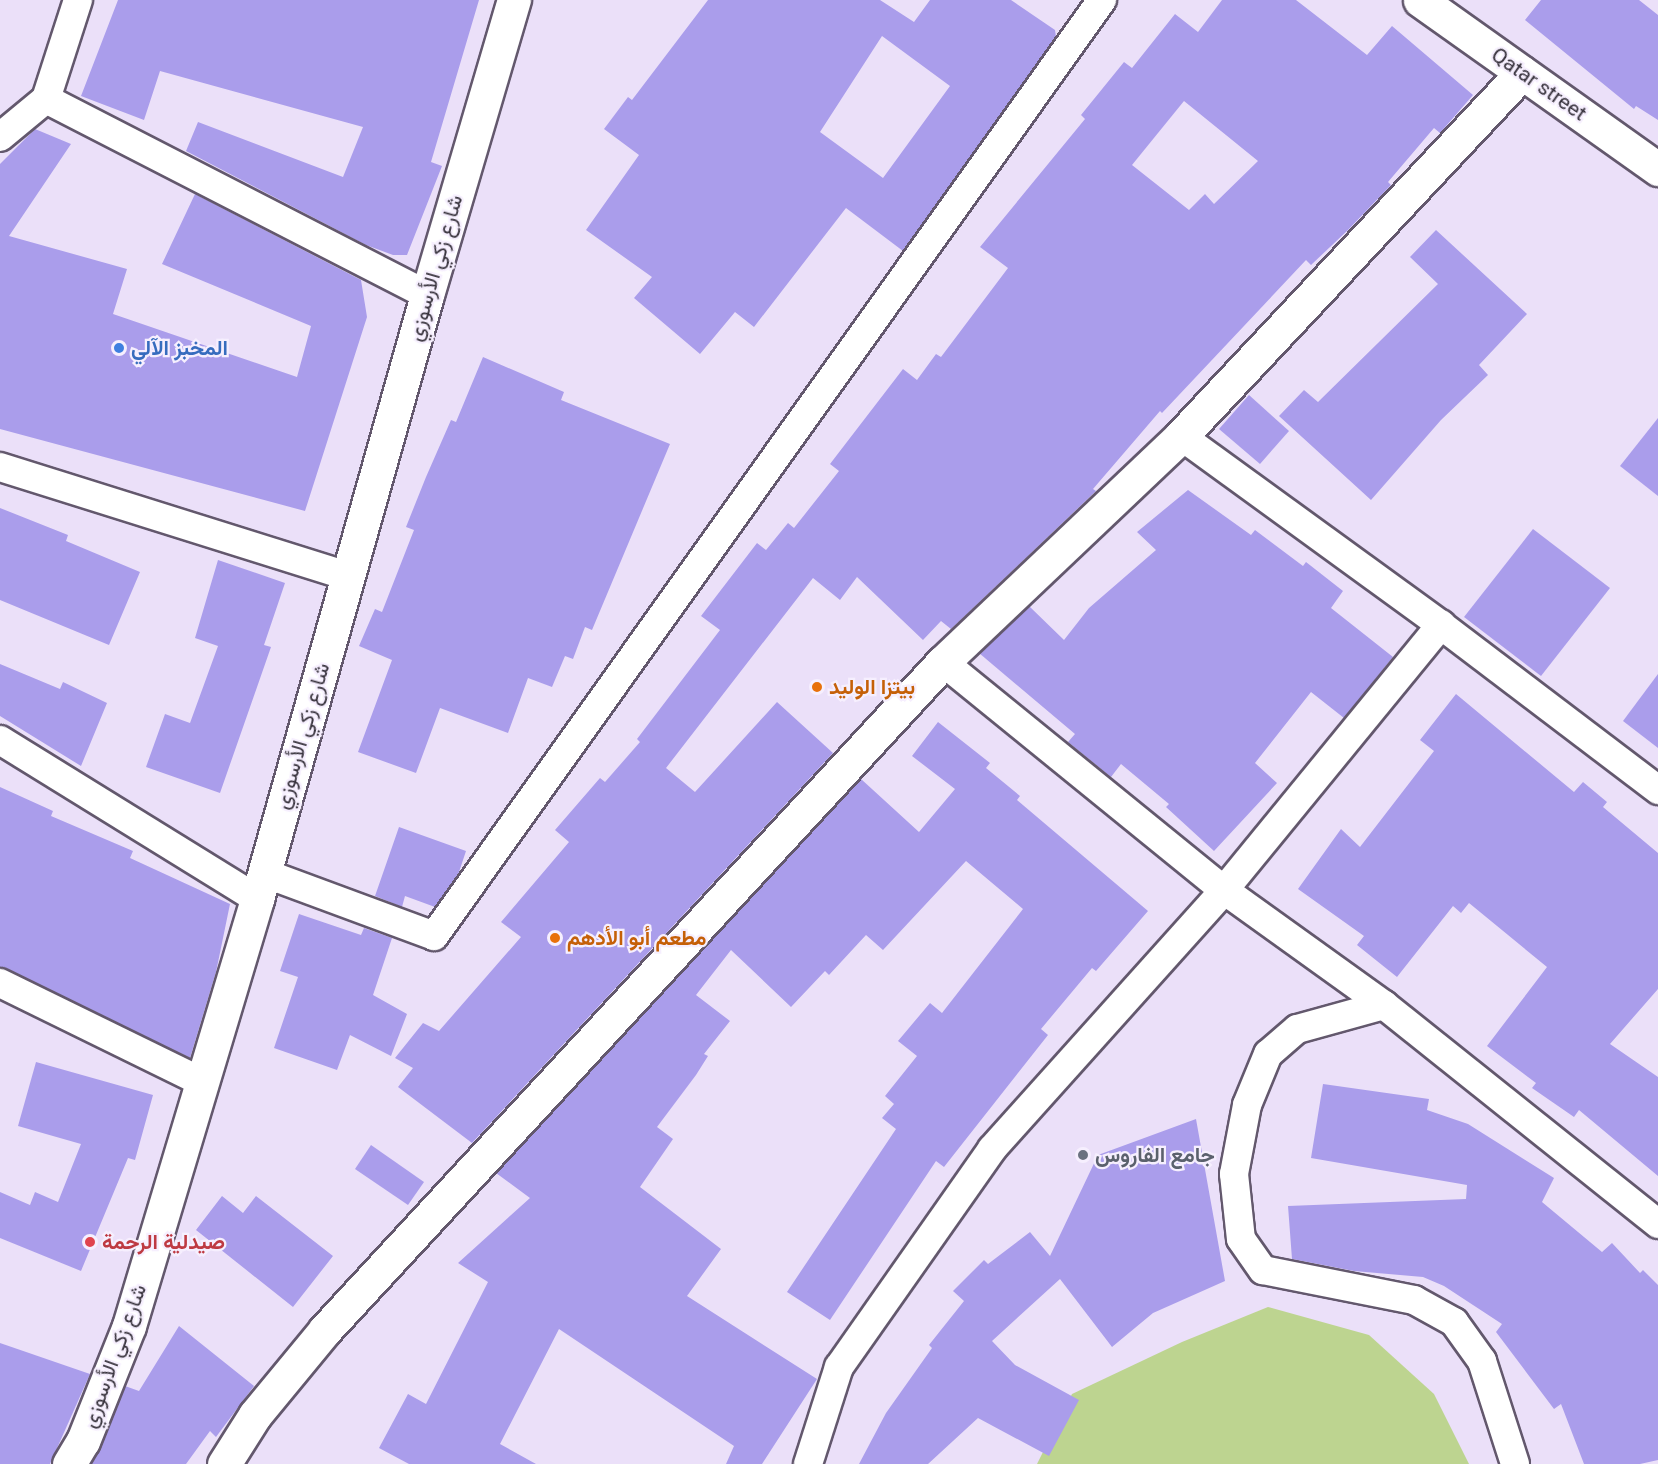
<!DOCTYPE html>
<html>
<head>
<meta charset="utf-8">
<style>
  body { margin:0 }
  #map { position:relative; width:1658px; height:1464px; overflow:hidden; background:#ebe0f9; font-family:Roboto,Vazirmatn,sans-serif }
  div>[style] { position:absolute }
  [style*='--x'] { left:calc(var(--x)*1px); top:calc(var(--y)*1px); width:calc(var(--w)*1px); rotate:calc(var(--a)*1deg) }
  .green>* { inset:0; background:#bdd490 }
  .building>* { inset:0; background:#aa9deb }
  .roads { filter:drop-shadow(2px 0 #63586d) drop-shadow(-2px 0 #63586d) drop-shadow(0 2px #63586d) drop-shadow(0 -2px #63586d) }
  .street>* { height:28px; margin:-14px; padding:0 14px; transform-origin:14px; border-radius:14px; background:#fff }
  .secondary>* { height:33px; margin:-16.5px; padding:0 16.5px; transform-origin:16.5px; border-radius:16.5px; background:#fff }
  .dots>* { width:16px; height:16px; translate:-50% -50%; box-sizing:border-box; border:3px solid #f6effe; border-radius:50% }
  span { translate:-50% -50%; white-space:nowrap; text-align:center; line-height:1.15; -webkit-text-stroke:4.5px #f6effe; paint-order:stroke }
  .street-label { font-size:21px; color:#35303a }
  .shop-label { font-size:21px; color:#366cbe; font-weight:700 }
  .left { translate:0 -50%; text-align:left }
  .food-label { font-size:21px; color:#c56008; font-weight:700 }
  .worship-label { font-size:21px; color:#5b616d; font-weight:700 }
  .health-label { font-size:21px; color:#be3a42; font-weight:700 }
</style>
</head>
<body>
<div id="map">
  <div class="green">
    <i style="clip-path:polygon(1268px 1307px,1369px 1335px,1434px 1394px,1469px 1464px,1037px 1464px,1072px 1394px,1182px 1342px)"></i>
  </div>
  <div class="building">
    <i style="clip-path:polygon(118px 0,479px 0,431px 162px,442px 166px,407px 255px,393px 255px,366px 245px,186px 151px,198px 122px,343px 177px,363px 127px,160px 71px,144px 120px,81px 96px)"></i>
    <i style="clip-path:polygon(evenodd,708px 0,880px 0,914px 22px,930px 0,1011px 0,1055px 30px,1056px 37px,903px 251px,846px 208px,754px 327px,735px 312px,700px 354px,634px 298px,652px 277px,586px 230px,639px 155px,604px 129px,628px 97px,632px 100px,708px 0,882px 36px,950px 86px,883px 178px,820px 132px,882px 36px)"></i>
    <i style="clip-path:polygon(evenodd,1222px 0,1296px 0,1367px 55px,1392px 26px,1473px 95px,1440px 133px,1434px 128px,1388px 182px,1391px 185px,1348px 230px,1311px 265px,1306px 260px,1162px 413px,1160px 411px,1093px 489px,1096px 491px,951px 629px,941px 621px,923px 640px,857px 577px,840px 600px,813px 578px,666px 768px,695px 792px,777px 702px,833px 753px,472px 1143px,398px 1087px,413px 1068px,395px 1058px,423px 1023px,439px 1031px,521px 937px,501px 922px,569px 842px,555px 830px,600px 778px,605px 782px,640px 742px,637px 739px,720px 630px,701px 616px,757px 543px,766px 550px,788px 523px,794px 528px,839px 471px,830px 464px,903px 369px,917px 380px,936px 354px,941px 357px,1008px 268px,980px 247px,1085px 119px,1081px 115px,1124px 62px,1132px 68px,1175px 14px,1198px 32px,1222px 0,1184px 101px,1258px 161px,1214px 204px,1205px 194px,1189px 210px,1132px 165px,1184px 101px)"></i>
    <i style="clip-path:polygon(1541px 0,1639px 0,1658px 15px,1658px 120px,1636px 106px,1634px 109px,1525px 20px)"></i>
    <i style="clip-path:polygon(35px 129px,71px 144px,9px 236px,127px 269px,113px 314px,297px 377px,311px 326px,162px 264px,195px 194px,361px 280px,367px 317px,305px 511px,0 429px,0 164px)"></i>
    <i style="clip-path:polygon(1436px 230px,1527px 314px,1479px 365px,1488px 375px,1441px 420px,1371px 500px,1279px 416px,1304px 390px,1318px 402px,1438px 284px,1410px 257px)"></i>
    <i style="clip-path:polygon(483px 357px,564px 392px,561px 400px,670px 444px,592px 630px,585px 627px,573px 659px,565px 656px,552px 687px,528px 678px,508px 733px,440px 708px,416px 773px,358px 752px,392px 660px,359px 646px,375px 609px,382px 612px,414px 530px,406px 527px,426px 477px,451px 420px,456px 422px)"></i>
    <i style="clip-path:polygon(1249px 395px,1289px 431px,1260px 464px,1219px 429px)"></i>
    <i style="clip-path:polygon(1658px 418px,1658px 496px,1620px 466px)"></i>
    <i style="clip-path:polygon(1188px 490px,1251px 535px,1255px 530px,1303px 566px,1306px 562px,1343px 591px,1331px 608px,1393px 657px,1344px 718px,1311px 692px,1255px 763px,1277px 783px,1214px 851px,1166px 807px,1169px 804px,1121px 764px,1111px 777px,1068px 742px,1075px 734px,979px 653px,1029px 606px,1064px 640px,1089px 608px,1156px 550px,1137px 532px)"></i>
    <i style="clip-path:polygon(0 508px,68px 535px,66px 541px,140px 572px,109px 645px,0 600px)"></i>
    <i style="clip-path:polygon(1533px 529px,1610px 588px,1541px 676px,1464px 617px)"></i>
    <i style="clip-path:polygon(218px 560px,285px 583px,264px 645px,271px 647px,220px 793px,146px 767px,165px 714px,190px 723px,218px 646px,195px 638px)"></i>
    <i style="clip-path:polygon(0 664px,60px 689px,63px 682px,107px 703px,81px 766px,0 716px)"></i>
    <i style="clip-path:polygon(1658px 674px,1658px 748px,1623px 721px)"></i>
    <i style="clip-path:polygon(1456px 694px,1574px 792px,1583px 782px,1607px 802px,1603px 807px,1658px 853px,1658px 989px,1610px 1044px,1658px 1077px,1658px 1176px,1579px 1110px,1574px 1117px,1532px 1088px,1536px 1083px,1487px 1046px,1547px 967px,1469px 903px,1461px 913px,1453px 906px,1397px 977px,1357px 945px,1364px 936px,1298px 889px,1341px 829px,1360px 847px,1434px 751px,1420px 740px)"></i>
    <i style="clip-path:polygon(938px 722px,990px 763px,986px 768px,1020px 796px,1017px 800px,1148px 911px,1096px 971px,1092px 968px,1041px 1029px,1048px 1035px,944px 1167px,936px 1161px,830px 1320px,787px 1292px,896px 1129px,882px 1118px,894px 1104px,885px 1096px,917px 1056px,898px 1041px,930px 1003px,942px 1013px,1023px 909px,966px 861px,883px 950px,866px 935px,829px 975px,825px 971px,791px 1007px,731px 950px,696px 995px,730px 1021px,704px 1054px,708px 1056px,696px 1075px,657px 1127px,673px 1139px,640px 1187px,721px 1249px,687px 1296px,817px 1379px,762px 1464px,726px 1464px,734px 1446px,559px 1329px,500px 1444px,536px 1464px,409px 1464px,379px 1448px,408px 1394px,426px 1404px,488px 1282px,458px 1263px,530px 1198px,496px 1173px,861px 779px,919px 832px,955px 789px,912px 756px)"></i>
    <i style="clip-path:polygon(0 787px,53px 811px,51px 816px,133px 851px,130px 858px,230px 904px,216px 972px,190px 1058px,0 967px)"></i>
    <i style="clip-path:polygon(399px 827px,466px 851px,458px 875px,435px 907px,405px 896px,402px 907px,375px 896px)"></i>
    <i style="clip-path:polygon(299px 914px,361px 935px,364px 928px,392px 938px,373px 995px,407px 1014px,391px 1056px,350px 1035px,337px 1070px,274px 1048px,298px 977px,280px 971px)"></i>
    <i style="clip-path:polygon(36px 1062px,153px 1095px,135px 1160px,128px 1158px,81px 1271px,0 1238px,0 1192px,30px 1205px,35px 1192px,58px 1202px,81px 1144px,18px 1126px)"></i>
    <i style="clip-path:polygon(1323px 1084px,1429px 1099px,1427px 1110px,1468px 1124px,1554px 1178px,1542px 1202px,1602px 1252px,1612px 1243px,1640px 1273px,1643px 1270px,1658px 1285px,1658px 1460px,1640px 1464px,1584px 1464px,1561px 1404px,1554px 1409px,1496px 1332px,1502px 1324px,1444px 1286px,1423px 1277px,1354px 1271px,1292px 1259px,1288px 1206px,1466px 1199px,1467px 1185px,1311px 1158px)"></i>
    <i style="clip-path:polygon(1196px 1119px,1225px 1281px,1153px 1313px,1112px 1347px,1060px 1279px,992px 1341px,1015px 1365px,1079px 1400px,1049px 1456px,978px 1418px,928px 1464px,859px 1464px,886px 1413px,932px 1348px,929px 1345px,964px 1301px,953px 1291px,984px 1260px,988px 1264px,1030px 1232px,1050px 1256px,1098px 1155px)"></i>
    <i style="clip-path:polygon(371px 1145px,424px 1182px,408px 1205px,355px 1169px)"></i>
    <i style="clip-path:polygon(222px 1196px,243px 1213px,256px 1196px,333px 1256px,293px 1307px,196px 1230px)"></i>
    <i style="clip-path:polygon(179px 1326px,254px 1386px,216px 1437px,210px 1431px,186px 1464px,91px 1464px,125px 1386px,139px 1391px)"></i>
    <i style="clip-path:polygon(0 1343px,90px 1374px,50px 1464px,0 1464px)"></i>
  </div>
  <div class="roads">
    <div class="street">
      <i style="--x:46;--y:99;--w:428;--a:27.2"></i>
      <i style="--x:0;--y:137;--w:60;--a:-39.6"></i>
      <i style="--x:46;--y:99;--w:104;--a:-72.1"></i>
      <i style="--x:1181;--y:436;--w:321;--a:36"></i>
      <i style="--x:1441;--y:625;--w:273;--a:37.2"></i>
      <i style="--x:0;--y:467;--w:364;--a:17.4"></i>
      <i style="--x:943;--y:662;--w:362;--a:39.1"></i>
      <i style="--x:1224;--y:890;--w:197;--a:35.7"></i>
      <i style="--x:1384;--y:1005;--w:351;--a:38.6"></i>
      <i style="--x:0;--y:740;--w:302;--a:31.7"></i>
      <i style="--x:264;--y:873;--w:181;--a:20.3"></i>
      <i style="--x:434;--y:936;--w:1150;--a:-54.49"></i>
      <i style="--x:0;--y:983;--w:225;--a:26.1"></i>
      <i style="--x:1384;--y:1005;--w:90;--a:164.6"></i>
      <i style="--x:1297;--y:1029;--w:38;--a:139"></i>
      <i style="--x:1268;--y:1054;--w:55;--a:112.4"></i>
      <i style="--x:1247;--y:1105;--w:70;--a:100.7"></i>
      <i style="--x:1234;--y:1174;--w:65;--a:83.9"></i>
      <i style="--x:1241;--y:1239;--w:38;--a:55"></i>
      <i style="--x:1263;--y:1270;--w:154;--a:11.2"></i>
      <i style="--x:1414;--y:1300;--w:46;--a:28.8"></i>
      <i style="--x:1454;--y:1322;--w:48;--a:54.3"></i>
      <i style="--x:1482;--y:1361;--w:108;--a:72.2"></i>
      <i style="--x:808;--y:1464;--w:102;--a:-72.3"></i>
      <i style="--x:839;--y:1367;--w:266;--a:-54.9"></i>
      <i style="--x:992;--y:1149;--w:348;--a:-48.1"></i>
      <i style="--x:1224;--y:890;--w:343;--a:-50.7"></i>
    </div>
    <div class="secondary">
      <i style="--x:1420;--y:0;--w:292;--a:35.4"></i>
      <i style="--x:69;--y:1464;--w:27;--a:-59"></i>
      <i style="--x:83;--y:1441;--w:124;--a:-68.2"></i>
      <i style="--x:129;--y:1326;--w:446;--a:-73.3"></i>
      <i style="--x:257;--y:899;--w:627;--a:-74.28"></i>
      <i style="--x:427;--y:295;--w:308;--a:-73.6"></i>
      <i style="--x:224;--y:1464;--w:58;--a:-57.7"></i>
      <i style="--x:255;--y:1415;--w:110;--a:-50.5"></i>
      <i style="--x:325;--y:1330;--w:910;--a:-47.23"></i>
      <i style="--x:943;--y:662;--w:328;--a:-43.5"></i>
      <i style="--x:1181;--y:436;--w:498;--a:-46.8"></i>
    </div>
  </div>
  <div class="dots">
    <i style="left:119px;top:348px;background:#3f7fe0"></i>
    <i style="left:817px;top:687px;background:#e8710a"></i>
    <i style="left:555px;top:938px;background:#e8710a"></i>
    <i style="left:1083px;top:1155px;background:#6b7280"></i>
    <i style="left:90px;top:1242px;background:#e0444e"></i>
  </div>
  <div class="street-label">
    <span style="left:1539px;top:84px;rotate:35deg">Qatar street</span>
    <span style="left:435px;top:268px;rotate:-74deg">شارع زكي الأرسوزي</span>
    <span style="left:302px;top:736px;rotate:-74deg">شارع زكي الأرسوزي</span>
    <span style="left:114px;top:1356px;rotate:-70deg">شارع زكي الأرسوزي</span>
  </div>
  <div class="shop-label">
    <span class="left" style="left:131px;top:348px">المخبز الآلي</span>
  </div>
  <div class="food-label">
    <span class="left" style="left:829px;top:687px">بيتزا الوليد</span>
    <span class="left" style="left:567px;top:938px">مطعم أبو الأدهم</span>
  </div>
  <div class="worship-label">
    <span class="left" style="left:1095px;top:1155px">جامع الفاروس</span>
  </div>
  <div class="health-label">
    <span class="left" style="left:102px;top:1242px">صيدلية الرحمة</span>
  </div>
</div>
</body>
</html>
